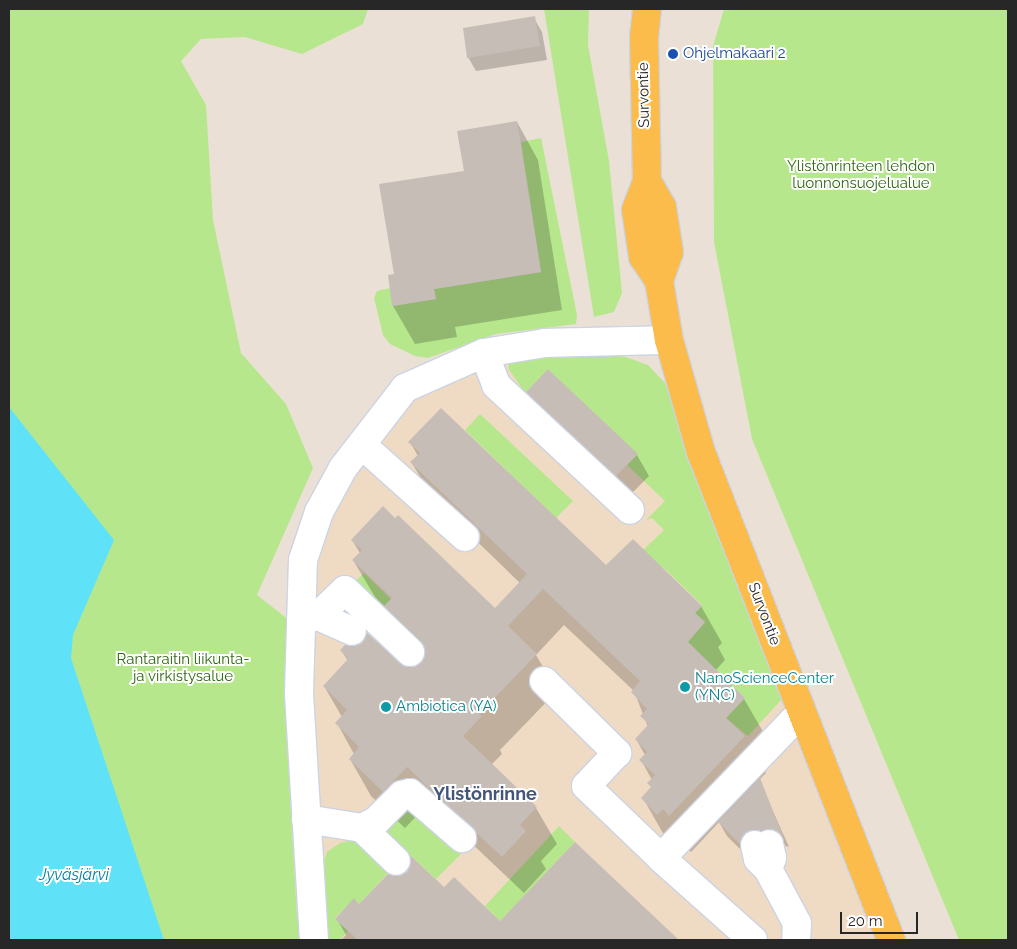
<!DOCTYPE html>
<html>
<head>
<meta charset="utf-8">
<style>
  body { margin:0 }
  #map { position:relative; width:1017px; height:949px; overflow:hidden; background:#ebe0d6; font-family:Raleway,sans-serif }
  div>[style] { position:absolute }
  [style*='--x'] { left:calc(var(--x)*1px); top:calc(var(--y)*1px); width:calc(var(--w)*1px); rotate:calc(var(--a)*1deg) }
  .education>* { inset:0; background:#efdbc4 }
  .green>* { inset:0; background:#b7e78d }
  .water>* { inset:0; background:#5fe2f8 }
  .shadow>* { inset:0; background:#0003 }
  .building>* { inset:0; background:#c6bdb7 }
  .roads { filter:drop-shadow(1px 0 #ccd3e2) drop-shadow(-1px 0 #ccd3e2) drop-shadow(0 1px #ccd3e2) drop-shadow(0 -1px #ccd3e2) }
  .minor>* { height:28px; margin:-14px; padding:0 14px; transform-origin:14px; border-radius:14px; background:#fff }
  .major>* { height:28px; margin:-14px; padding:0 14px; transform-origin:14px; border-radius:14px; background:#fbbc4b }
  .dots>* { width:14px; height:14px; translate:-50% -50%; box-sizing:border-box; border:2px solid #fff; border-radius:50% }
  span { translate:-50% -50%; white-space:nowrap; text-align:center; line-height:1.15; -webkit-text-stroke:4px #fff; paint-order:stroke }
  .transit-label { font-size:15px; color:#164399 }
  .left { translate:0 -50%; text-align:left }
  .street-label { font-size:15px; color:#272727 }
  .park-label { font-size:15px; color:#2f6713 }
  .culture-label { font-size:15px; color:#0d838f }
  .water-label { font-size:16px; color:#037d9f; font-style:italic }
  .quarter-label { font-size:18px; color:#44557a; font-weight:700 }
  .frame { position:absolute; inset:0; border:10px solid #272727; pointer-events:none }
  .scale { position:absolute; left:840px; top:912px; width:78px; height:22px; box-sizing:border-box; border:2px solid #272727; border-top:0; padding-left:6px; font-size:15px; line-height:18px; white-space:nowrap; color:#272727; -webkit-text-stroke:4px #fff; paint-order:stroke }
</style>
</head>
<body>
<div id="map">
  <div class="education">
    <i style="clip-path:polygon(520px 354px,626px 357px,648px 365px,665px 383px,876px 940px,328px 940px,310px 690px,316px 560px,331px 513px,357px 468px,415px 399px,451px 376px)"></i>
  </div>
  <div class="green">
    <i style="clip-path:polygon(9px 9px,368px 9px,363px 24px,302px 54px,245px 37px,201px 39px,181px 61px,206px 105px,213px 220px,241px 353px,286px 404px,313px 468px,257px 595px,289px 620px,286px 660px,288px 761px,297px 917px,302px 940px,96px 940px,9px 523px)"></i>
    <i style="clip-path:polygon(544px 9px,589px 9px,588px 45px,609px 161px,622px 293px,614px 312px,594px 317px)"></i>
    <i style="clip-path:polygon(724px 9px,1008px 9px,1008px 940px,959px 940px,752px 439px,714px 242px,713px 46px)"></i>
    <i style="clip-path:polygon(541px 138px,577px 315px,576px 324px,496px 334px,428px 358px,415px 356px,390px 344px,383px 335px,374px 298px,377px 291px,390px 288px,393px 306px,436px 299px,434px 289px,541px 272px,521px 142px)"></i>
    <i style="clip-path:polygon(580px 352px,626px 357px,648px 365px,665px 383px,782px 693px,782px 699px,748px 736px,726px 718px,745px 698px,688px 642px,705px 622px,695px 613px,702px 605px,665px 569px,637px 556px,664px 530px,652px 518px,646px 520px,665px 501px,627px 465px,637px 454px,548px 369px,525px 393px,508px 368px,511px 357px)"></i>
    <i style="clip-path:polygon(480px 414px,573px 501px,556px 518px,465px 430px)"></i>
    <i style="clip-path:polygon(364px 573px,432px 640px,419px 654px,349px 588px)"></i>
    <i style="clip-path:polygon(411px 807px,461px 854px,436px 879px,408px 853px,404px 856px,383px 836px,384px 829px,404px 808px)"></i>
    <i style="clip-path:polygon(559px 826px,575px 842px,500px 921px,485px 906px)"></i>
    <i style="clip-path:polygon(352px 840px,372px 848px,392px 869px,359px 904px,354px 899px,335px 918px,348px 931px,340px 940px,328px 940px,322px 867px,327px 852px,340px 843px)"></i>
  </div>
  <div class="water">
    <i style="clip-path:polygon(9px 407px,114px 540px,73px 635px,71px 658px,164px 940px,9px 940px)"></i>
  </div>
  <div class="shadow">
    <i style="clip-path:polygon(534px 18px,542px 32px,547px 60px,476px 71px,468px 57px)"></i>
    <i style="clip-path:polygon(517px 122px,538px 160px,562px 310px,455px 327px,457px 337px,415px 344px,393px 306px,389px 276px,395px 275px,465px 172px)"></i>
    <i style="clip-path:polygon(528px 392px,637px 455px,649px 476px,629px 496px,540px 413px)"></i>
    <i style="clip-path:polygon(410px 442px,606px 567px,701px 606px,722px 643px,718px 647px,725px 660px,715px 671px,744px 699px,765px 735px,752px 750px,766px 773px,759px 780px,789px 847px,775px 842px,748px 857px,727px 836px,719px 822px,691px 852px,684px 845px,679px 851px,664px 835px,643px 798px,652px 788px,652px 780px,641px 760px,645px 755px,636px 739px,648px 727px,634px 691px,564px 625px,536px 655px,557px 691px,500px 750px,502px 754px,491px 765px,536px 808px,557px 844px,541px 861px,546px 869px,524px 893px,429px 803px,405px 828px,371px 796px,350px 759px,354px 754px,337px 723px,342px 717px,324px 686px,348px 661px,341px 650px,405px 668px,415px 668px,424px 659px,407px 643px,388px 610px,375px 597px,353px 560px,360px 553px,352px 540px,495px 610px,520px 583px,433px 499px,412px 463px,418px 456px)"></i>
    <i style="clip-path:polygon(575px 844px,677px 940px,341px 940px,346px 935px,337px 919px,360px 906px,444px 889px,500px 922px)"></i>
  </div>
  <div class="building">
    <i style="clip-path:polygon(535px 16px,540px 46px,467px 58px,463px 28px)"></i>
    <i style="clip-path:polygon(517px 121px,541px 272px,434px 289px,436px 299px,392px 306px,388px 275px,394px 274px,379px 184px,464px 171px,457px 131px)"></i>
    <i style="clip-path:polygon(548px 369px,638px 454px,616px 476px,526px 392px)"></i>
    <i style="clip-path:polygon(441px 408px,606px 565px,633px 539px,702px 606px,695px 613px,705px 622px,688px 642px,745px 698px,726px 718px,745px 736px,669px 816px,663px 809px,657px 815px,641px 798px,651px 787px,647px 783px,655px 775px,639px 760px,647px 752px,635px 739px,649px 724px,640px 716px,647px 709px,631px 692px,640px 681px,543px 589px,508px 626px,537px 654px,479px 714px,482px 716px,463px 736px,537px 807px,520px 825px,526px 831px,502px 857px,407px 767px,383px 792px,349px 759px,359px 747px,335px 723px,347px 710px,323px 686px,348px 659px,340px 650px,345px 645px,361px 644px,367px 633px,406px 667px,415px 667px,425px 655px,421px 641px,384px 606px,392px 598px,352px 560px,362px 550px,351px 540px,383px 506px,395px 518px,398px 515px,495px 608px,527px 574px,410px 462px,420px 453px,408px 442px)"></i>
    <i style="clip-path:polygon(760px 778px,785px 841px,780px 833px,766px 829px,745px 833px,740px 844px,718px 822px)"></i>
    <i style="clip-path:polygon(575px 842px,679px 940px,358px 940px,335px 919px,354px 898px,359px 904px,388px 874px,400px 876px,407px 872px,411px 864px,410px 855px,444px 887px,454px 877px,500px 921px)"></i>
  </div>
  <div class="roads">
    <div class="minor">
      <i style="--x:484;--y:353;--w:34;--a:69"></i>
      <i style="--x:496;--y:385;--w:183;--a:43"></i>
      <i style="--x:362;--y:445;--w:138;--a:41.8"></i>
      <i style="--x:318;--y:616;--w:37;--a:-44"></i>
      <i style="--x:345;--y:590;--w:90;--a:43.6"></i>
      <i style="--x:301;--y:620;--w:17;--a:-13"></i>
      <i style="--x:318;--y:616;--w:37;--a:24"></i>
      <i style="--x:544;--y:681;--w:103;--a:44.6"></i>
      <i style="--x:617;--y:753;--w:45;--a:133.2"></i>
      <i style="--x:586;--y:786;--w:104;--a:43.8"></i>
      <i style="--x:306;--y:819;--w:57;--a:9.1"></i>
      <i style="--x:362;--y:828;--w:16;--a:-27"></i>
      <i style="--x:376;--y:821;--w:37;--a:-45"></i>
      <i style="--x:402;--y:795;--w:8;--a:-14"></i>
      <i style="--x:410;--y:793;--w:69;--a:40.9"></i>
      <i style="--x:362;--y:828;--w:47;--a:44.1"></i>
      <i style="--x:755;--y:845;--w:14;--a:78"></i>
      <i style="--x:758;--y:859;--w:14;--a:45"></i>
      <i style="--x:768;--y:869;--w:12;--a:-70"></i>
      <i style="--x:772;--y:858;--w:14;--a:-102"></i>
      <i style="--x:768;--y:869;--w:61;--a:61.8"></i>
      <i style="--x:797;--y:923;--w:17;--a:93"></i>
      <i style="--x:314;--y:940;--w:247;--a:-93.5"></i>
      <i style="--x:299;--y:693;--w:133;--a:-88.3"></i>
      <i style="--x:303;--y:560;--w:51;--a:-71.6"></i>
      <i style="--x:319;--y:512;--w:50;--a:-61.4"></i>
      <i style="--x:343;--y:468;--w:101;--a:-52.2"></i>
      <i style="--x:405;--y:388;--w:86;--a:-23.9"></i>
      <i style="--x:484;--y:353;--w:62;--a:-9.3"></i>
      <i style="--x:545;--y:343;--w:124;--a:-1.4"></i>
      <i style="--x:753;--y:940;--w:123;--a:-138.3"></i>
      <i style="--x:661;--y:858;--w:190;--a:-46.1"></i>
      <i style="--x:793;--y:721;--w:11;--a:-22"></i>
    </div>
    <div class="major">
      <i style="--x:647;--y:9;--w:29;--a:96"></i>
      <i style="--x:644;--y:38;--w:143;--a:88.8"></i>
      <i style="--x:647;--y:181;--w:31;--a:111"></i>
      <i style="--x:636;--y:210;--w:48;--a:81.5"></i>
      <i style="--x:643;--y:257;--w:29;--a:56"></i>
      <i style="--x:659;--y:281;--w:60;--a:80.4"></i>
      <i style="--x:669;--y:340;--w:116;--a:74.1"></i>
      <i style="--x:701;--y:452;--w:524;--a:68.73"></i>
      <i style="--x:647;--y:181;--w:30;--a:60"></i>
      <i style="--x:662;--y:207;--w:46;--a:81.2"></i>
      <i style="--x:669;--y:252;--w:31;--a:109"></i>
    </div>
  </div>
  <div class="dots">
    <i style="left:673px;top:54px;background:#1a4fb4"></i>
    <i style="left:685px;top:687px;background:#0f9aa8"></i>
    <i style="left:386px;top:707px;background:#0f9aa8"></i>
  </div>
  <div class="transit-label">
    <span class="left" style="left:683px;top:54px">Ohjelmakaari 2</span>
  </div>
  <div class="street-label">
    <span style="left:644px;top:95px;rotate:-91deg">Survontie</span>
    <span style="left:764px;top:614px;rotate:69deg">Survontie</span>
  </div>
  <div class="park-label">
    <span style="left:861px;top:175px">Ylistönrinteen lehdon<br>luonnonsuojelualue</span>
    <span style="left:183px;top:668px">Rantaraitin liikunta-<br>ja virkistysalue</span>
  </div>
  <div class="culture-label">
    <span class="left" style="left:695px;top:687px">NanoScienceCenter<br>(YNC)</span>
    <span class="left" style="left:396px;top:707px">Ambiotica (YA)</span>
  </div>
  <div class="water-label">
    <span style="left:74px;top:875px">Jyväsjärvi</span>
  </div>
  <div class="quarter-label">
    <span style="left:485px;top:794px">Ylistönrinne</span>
  </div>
  <div class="frame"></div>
  <div class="scale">20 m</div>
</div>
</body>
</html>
